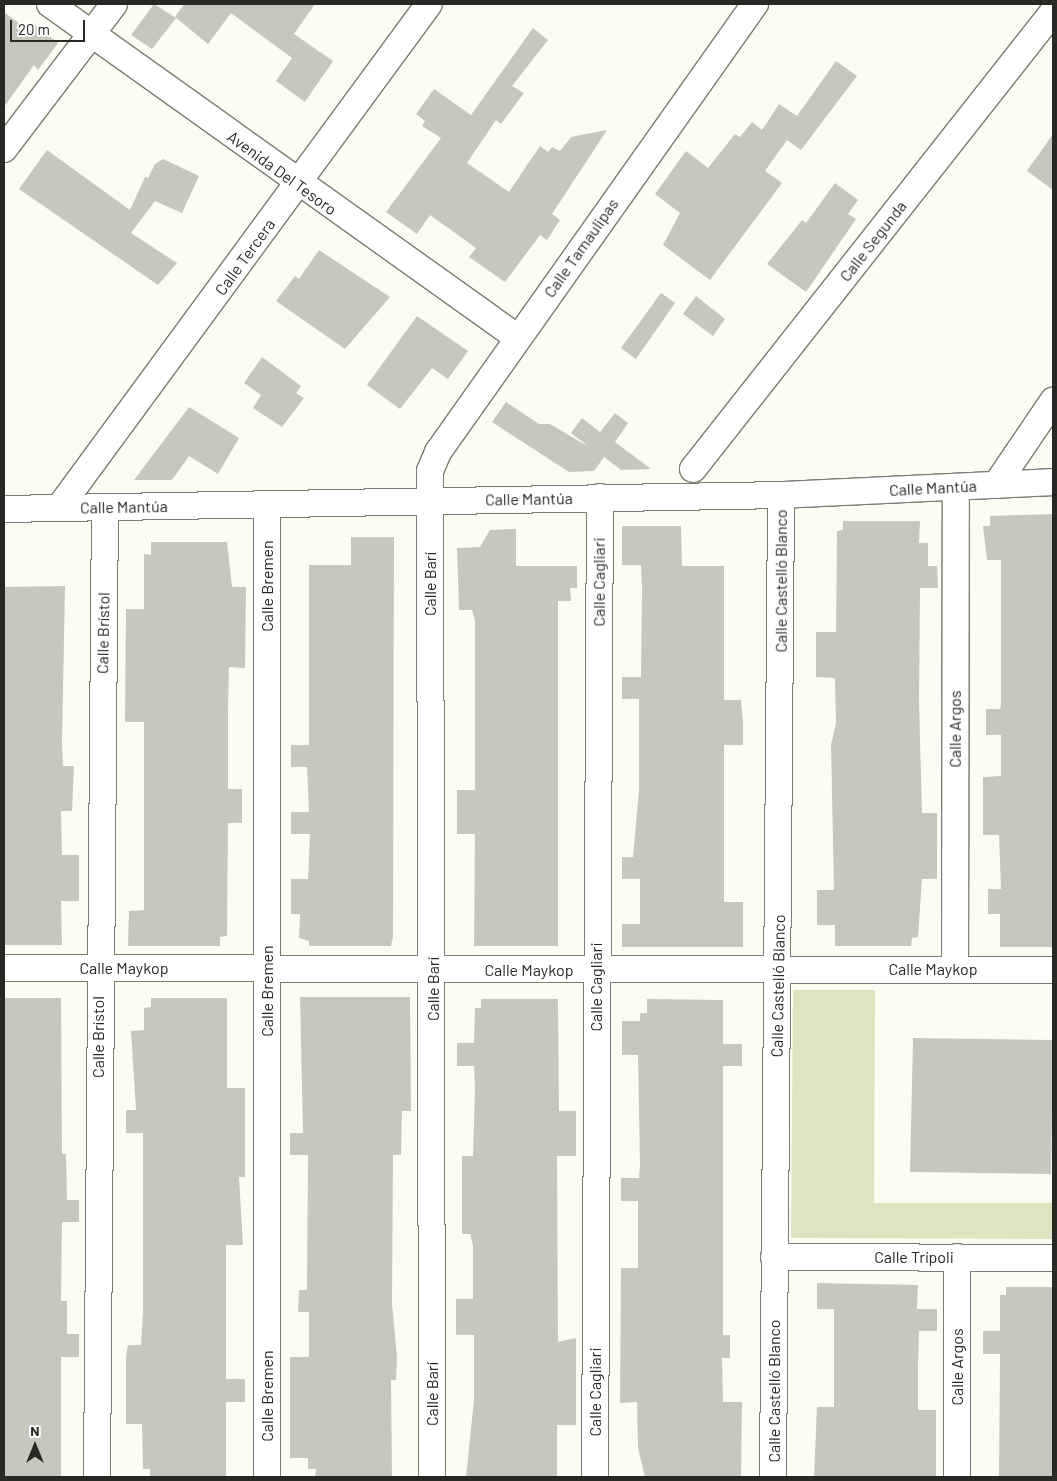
<!DOCTYPE html>
<html>
<head>
<meta charset="utf-8">
<style>
  body { margin:0 }
  #map { position:relative; width:1057px; height:1481px; overflow:hidden; background:#fbfdf2; font-family:Barlow,sans-serif }
  div>[style] { position:absolute }
  [style*='--x'] { left:calc(var(--x)*1px); top:calc(var(--y)*1px); width:calc(var(--w)*1px); rotate:calc(var(--a)*1deg) }
  .green>* { inset:0; background:#dde4bf }
  .building>* { inset:0; background:#c6c8bd }
  .roads { filter:drop-shadow(1px 0 #7b7d73) drop-shadow(-1px 0 #7b7d73) drop-shadow(0 1px #7b7d73) drop-shadow(0 -1px #7b7d73) }
  .minor>* { height:26px; margin:-13px; padding:0 13px; transform-origin:13px; border-radius:13px; background:#fff }
  span { translate:-50% -50%; white-space:nowrap; text-align:center; line-height:1.15; -webkit-text-stroke:4px #fff; paint-order:stroke }
  .street-label { font-size:16px; color:#282925 }
  .frame { position:absolute; inset:0; border:5px solid #282925; pointer-events:none }
  .north { position:absolute; left:10px; top:1421px; width:50px; height:50px; -webkit-text-stroke:4px #fff; paint-order:stroke; rotate:0deg; font-size:14px; font-weight:700; line-height:20px; text-align:center; color:#282925 }
  .north::after { content:''; display:block; margin:auto; width:18px; height:22px; background:#282925; clip-path:polygon(50% 0,100% 100%,50% 72%,0 100%) }
  .scale { position:absolute; left:10px; top:20px; width:75px; height:22px; box-sizing:border-box; border:2px solid #282925; border-top:0; padding-left:6px; font-size:15px; line-height:18px; white-space:nowrap; color:#282925; -webkit-text-stroke:4px #fff; paint-order:stroke }
</style>
</head>
<body>
<div id="map">
  <div class="green">
    <i style="clip-path:polygon(793px 990px,875px 990px,874px 1203px,1053px 1203px,1053px 1239px,791px 1238px)"></i>
  </div>
  <div class="building">
    <i style="clip-path:polygon(154px 4px,176px 18px,152px 49px,131px 35px)"></i>
    <i style="clip-path:polygon(184px 4px,315px 4px,294px 34px,333px 61px,305px 102px,276px 81px,292px 58px,231px 13px,208px 44px,175px 17px)"></i>
    <i style="clip-path:polygon(4px 12px,28px 30px,33px 23px,58px 43px,38px 70px,34px 65px,4px 107px)"></i>
    <i style="clip-path:polygon(533px 28px,548px 40px,512px 86px,524px 93px,501px 124px,496px 120px,467px 163px,509px 192px,540px 146px,548px 152px,552px 147px,560px 151px,571px 137px,607px 130px,552px 214px,560px 220px,547px 240px,540px 235px,505px 282px,469px 257px,476px 248px,430px 215px,417px 234px,386px 212px,441px 138px,422px 126px,425px 121px,416px 114px,434px 89px,471px 115px)"></i>
    <i style="clip-path:polygon(836px 61px,857px 76px,801px 150px,787px 140px,765px 171px,782px 183px,710px 280px,663px 245px,680px 213px,655px 194px,686px 151px,708px 168px,735px 134px,740px 137px,752px 122px,762px 130px,779px 104px,797px 116px)"></i>
    <i style="clip-path:polygon(1053px 134px,1053px 190px,1027px 171px)"></i>
    <i style="clip-path:polygon(47px 150px,130px 210px,145px 177px,148px 178px,155px 164px,163px 159px,199px 176px,182px 213px,155px 201px,131px 233px,177px 263px,158px 285px,19px 189px)"></i>
    <i style="clip-path:polygon(835px 183px,858px 200px,848px 214px,856px 219px,806px 292px,767px 264px,802px 220px,806px 223px)"></i>
    <i style="clip-path:polygon(319px 250px,390px 297px,345px 349px,276px 301px,295px 276px,299px 279px)"></i>
    <i style="clip-path:polygon(661px 293px,675px 303px,636px 359px,621px 348px)"></i>
    <i style="clip-path:polygon(696px 296px,725px 319px,713px 336px,683px 314px)"></i>
    <i style="clip-path:polygon(417px 316px,468px 351px,448px 379px,432px 368px,400px 409px,367px 385px)"></i>
    <i style="clip-path:polygon(262px 357px,301px 386px,296px 393px,304px 398px,282px 427px,253px 408px,261px 395px,244px 383px)"></i>
    <i style="clip-path:polygon(506px 402px,539px 424px,550px 424px,589px 447px,571px 433px,582px 418px,600px 432px,615px 413px,628px 423px,615px 442px,651px 469px,621px 470px,604px 457px,594px 471px,569px 472px,492px 422px)"></i>
    <i style="clip-path:polygon(189px 407px,239px 438px,218px 474px,189px 456px,172px 480px,134px 480px)"></i>
    <i style="clip-path:polygon(1053px 514px,1053px 947px,1000px 947px,1000px 914px,988px 914px,988px 889px,1001px 889px,999px 835px,983px 835px,983px 777px,1001px 776px,1001px 735px,986px 735px,986px 709px,1000px 709px,1001px 704px,1001px 560px,987px 560px,983px 526px,990px 526px,990px 516px)"></i>
    <i style="clip-path:polygon(843px 521px,920px 521px,919px 543px,928px 543px,928px 566px,937px 566px,938px 588px,920px 588px,919px 702px,922px 813px,937px 813px,937px 879px,922px 879px,918px 937px,912px 938px,911px 946px,835px 946px,835px 925px,817px 925px,817px 890px,834px 890px,831px 745px,836px 723px,835px 678px,816px 677px,816px 632px,836px 632px,837px 531px,843px 530px)"></i>
    <i style="clip-path:polygon(622px 526px,681px 526px,682px 566px,724px 566px,724px 700px,741px 700px,743px 722px,743px 745px,724px 745px,724px 902px,743px 902px,743px 947px,622px 947px,622px 924px,640px 924px,640px 879px,622px 879px,622px 857px,633px 857px,639px 790px,639px 699px,622px 699px,622px 677px,641px 677px,642px 588px,641px 565px,622px 565px)"></i>
    <i style="clip-path:polygon(516px 529px,516px 566px,577px 566px,577px 588px,570px 588px,571px 601px,558px 601px,558px 946px,474px 946px,475px 834px,457px 834px,457px 790px,475px 790px,475px 620px,472px 610px,459px 610px,457px 548px,480px 547px,490px 530px)"></i>
    <i style="clip-path:polygon(351px 537px,394px 537px,393px 936px,391px 946px,309px 946px,309px 941px,299px 938px,300px 914px,291px 914px,291px 879px,308px 879px,310px 834px,291px 834px,291px 812px,309px 812px,307px 767px,291px 767px,291px 745px,309px 745px,309px 565px,351px 565px)"></i>
    <i style="clip-path:polygon(151px 542px,227px 542px,232px 587px,246px 587px,245px 668px,229px 667px,228px 711px,228px 789px,242px 789px,242px 823px,228px 823px,227px 936px,220px 937px,220px 946px,128px 946px,129px 911px,144px 910px,144px 722px,125px 722px,126px 609px,144px 609px,144px 554px,151px 555px)"></i>
    <i style="clip-path:polygon(65px 586px,62px 744px,63px 766px,74px 766px,72px 811px,61px 811px,62px 855px,79px 855px,79px 901px,61px 901px,62px 945px,4px 945px,4px 587px)"></i>
    <i style="clip-path:polygon(300px 997px,410px 997px,411px 1111px,402px 1111px,401px 1155px,393px 1155px,392px 1303px,397px 1357px,396px 1380px,391px 1380px,392px 1477px,315px 1477px,316px 1469px,308px 1469px,308px 1458px,290px 1458px,290px 1357px,309px 1357px,309px 1312px,298px 1312px,299px 1290px,307px 1290px,308px 1155px,290px 1155px,290px 1133px,303px 1133px)"></i>
    <i style="clip-path:polygon(4px 998px,61px 998px,62px 1154px,66px 1154px,67px 1200px,79px 1200px,79px 1222px,62px 1222px,61px 1301px,67px 1301px,67px 1334px,79px 1334px,79px 1357px,61px 1357px,61px 1477px,4px 1477px)"></i>
    <i style="clip-path:polygon(151px 998px,227px 998px,227px 1088px,245px 1088px,245px 1177px,239px 1177px,243px 1245px,226px 1245px,226px 1379px,245px 1379px,245px 1402px,226px 1402px,226px 1477px,150px 1477px,150px 1469px,143px 1469px,142px 1424px,126px 1424px,126px 1357px,128px 1345px,141px 1345px,143px 1312px,143px 1133px,126px 1133px,126px 1110px,136px 1110px,131px 1031px,144px 1030px,144px 1008px,151px 1007px)"></i>
    <i style="clip-path:polygon(481px 999px,558px 999px,559px 1111px,576px 1111px,576px 1156px,557px 1156px,558px 1342px,576px 1338px,576px 1425px,557px 1425px,557px 1477px,466px 1477px,474px 1400px,474px 1335px,456px 1335px,456px 1299px,473px 1299px,473px 1245px,470px 1234px,462px 1234px,462px 1156px,473px 1156px,475px 1088px,474px 1066px,457px 1066px,457px 1043px,474px 1043px,475px 1008px,481px 1008px)"></i>
    <i style="clip-path:polygon(647px 999px,723px 1000px,723px 1044px,742px 1044px,742px 1066px,723px 1066px,723px 1335px,730px 1335px,730px 1358px,722px 1358px,723px 1402px,742px 1402px,741px 1477px,645px 1477px,638px 1448px,637px 1402px,620px 1403px,621px 1268px,638px 1268px,638px 1201px,621px 1201px,621px 1178px,639px 1178px,640px 1166px,638px 1055px,622px 1055px,622px 1021px,640px 1021px,640px 1013px,647px 1013px)"></i>
    <i style="clip-path:polygon(913px 1038px,1053px 1040px,1051px 1174px,910px 1172px)"></i>
    <i style="clip-path:polygon(817px 1283px,918px 1285px,917px 1309px,937px 1309px,937px 1331px,919px 1331px,918px 1366px,918px 1410px,936px 1410px,936px 1477px,814px 1477px,817px 1407px,834px 1407px,834px 1309px,817px 1309px)"></i>
    <i style="clip-path:polygon(1006px 1287px,1053px 1287px,1053px 1477px,999px 1476px,1000px 1354px,983px 1354px,983px 1331px,1000px 1331px,1000px 1295px,1006px 1295px)"></i>
  </div>
  <div class="roads">
    <div class="minor">
      <i style="--x:50;--y:4;--w:575;--a:35.51"></i>
      <i style="--x:4;--y:149;--w:182;--a:-52.8"></i>
      <i style="--x:693;--y:469;--w:582;--a:-51.77"></i>
      <i style="--x:996;--y:485;--w:102;--a:-55.8"></i>
      <i style="--x:59;--y:508;--w:625;--a:-53.72"></i>
      <i style="--x:4;--y:509;--w:777;--a:-1.03"></i>
      <i style="--x:781;--y:495;--w:272;--a:-2.7"></i>
      <i style="--x:4;--y:968;--w:1049;--a:0.11"></i>
      <i style="--x:955;--y:970;--w:482;--a:-89.9"></i>
      <i style="--x:774;--y:1257;--w:279;--a:0.2"></i>
      <i style="--x:957;--y:1257;--w:220;--a:90"></i>
      <i style="--x:97;--y:1477;--w:969;--a:-89.53"></i>
      <i style="--x:267;--y:1477;--w:973;--a:-90"></i>
      <i style="--x:432;--y:1477;--w:1006;--a:-90.11"></i>
      <i style="--x:430;--y:471;--w:21;--a:-67"></i>
      <i style="--x:438;--y:452;--w:549;--a:-54.72"></i>
      <i style="--x:595;--y:1477;--w:980;--a:-89.71"></i>
      <i style="--x:773;--y:1477;--w:982;--a:-89.53"></i>
    </div>
  </div>
  <div class="street-label">
    <span style="left:282px;top:173px;rotate:36deg">Avenida Del Tesoro</span>
    <span style="left:873px;top:241px;rotate:-52deg">Calle Segunda</span>
    <span style="left:581px;top:248px;rotate:-55deg">Calle Tamaulipas</span>
    <span style="left:245px;top:257px;rotate:-54deg">Calle Tercera</span>
    <span style="left:933px;top:488px;rotate:-3deg">Calle Mantúa</span>
    <span style="left:529px;top:499px;rotate:-1deg">Calle Mantúa</span>
    <span style="left:124px;top:507px;rotate:-1deg">Calle Mantúa</span>
    <span style="left:781px;top:581px;rotate:-90deg">Calle Castelló Blanco</span>
    <span style="left:599px;top:582px;rotate:-90deg">Calle Cagliari</span>
    <span style="left:430px;top:584px;rotate:-90deg">Calle Barí</span>
    <span style="left:267px;top:586px;rotate:-90deg">Calle Bremen</span>
    <span style="left:103px;top:633px;rotate:-89deg">Calle Brístol</span>
    <span style="left:955px;top:729px;rotate:-90deg">Calle Argos</span>
    <span style="left:124px;top:968px">Calle Maykop</span>
    <span style="left:933px;top:969px">Calle Maykop</span>
    <span style="left:529px;top:970px">Calle Maykop</span>
    <span style="left:778px;top:986px;rotate:-89deg">Calle Castelló Blanco</span>
    <span style="left:596px;top:987px;rotate:-90deg">Calle Cagliari</span>
    <span style="left:433px;top:989px;rotate:-90deg">Calle Barí</span>
    <span style="left:267px;top:991px;rotate:-90deg">Calle Bremen</span>
    <span style="left:98px;top:1037px;rotate:-90deg">Calle Brístol</span>
    <span style="left:914px;top:1257px">Calle Trípoli</span>
    <span style="left:957px;top:1367px;rotate:-90deg">Calle Argos</span>
    <span style="left:774px;top:1391px;rotate:-90deg">Calle Castelló Blanco</span>
    <span style="left:595px;top:1392px;rotate:-90deg">Calle Cagliari</span>
    <span style="left:432px;top:1394px;rotate:-90deg">Calle Barí</span>
    <span style="left:267px;top:1396px;rotate:-90deg">Calle Bremen</span>
  </div>
  <div class="frame"></div>
  <div class="north">N</div>
  <div class="scale">20 m</div>
</div>
</body>
</html>
